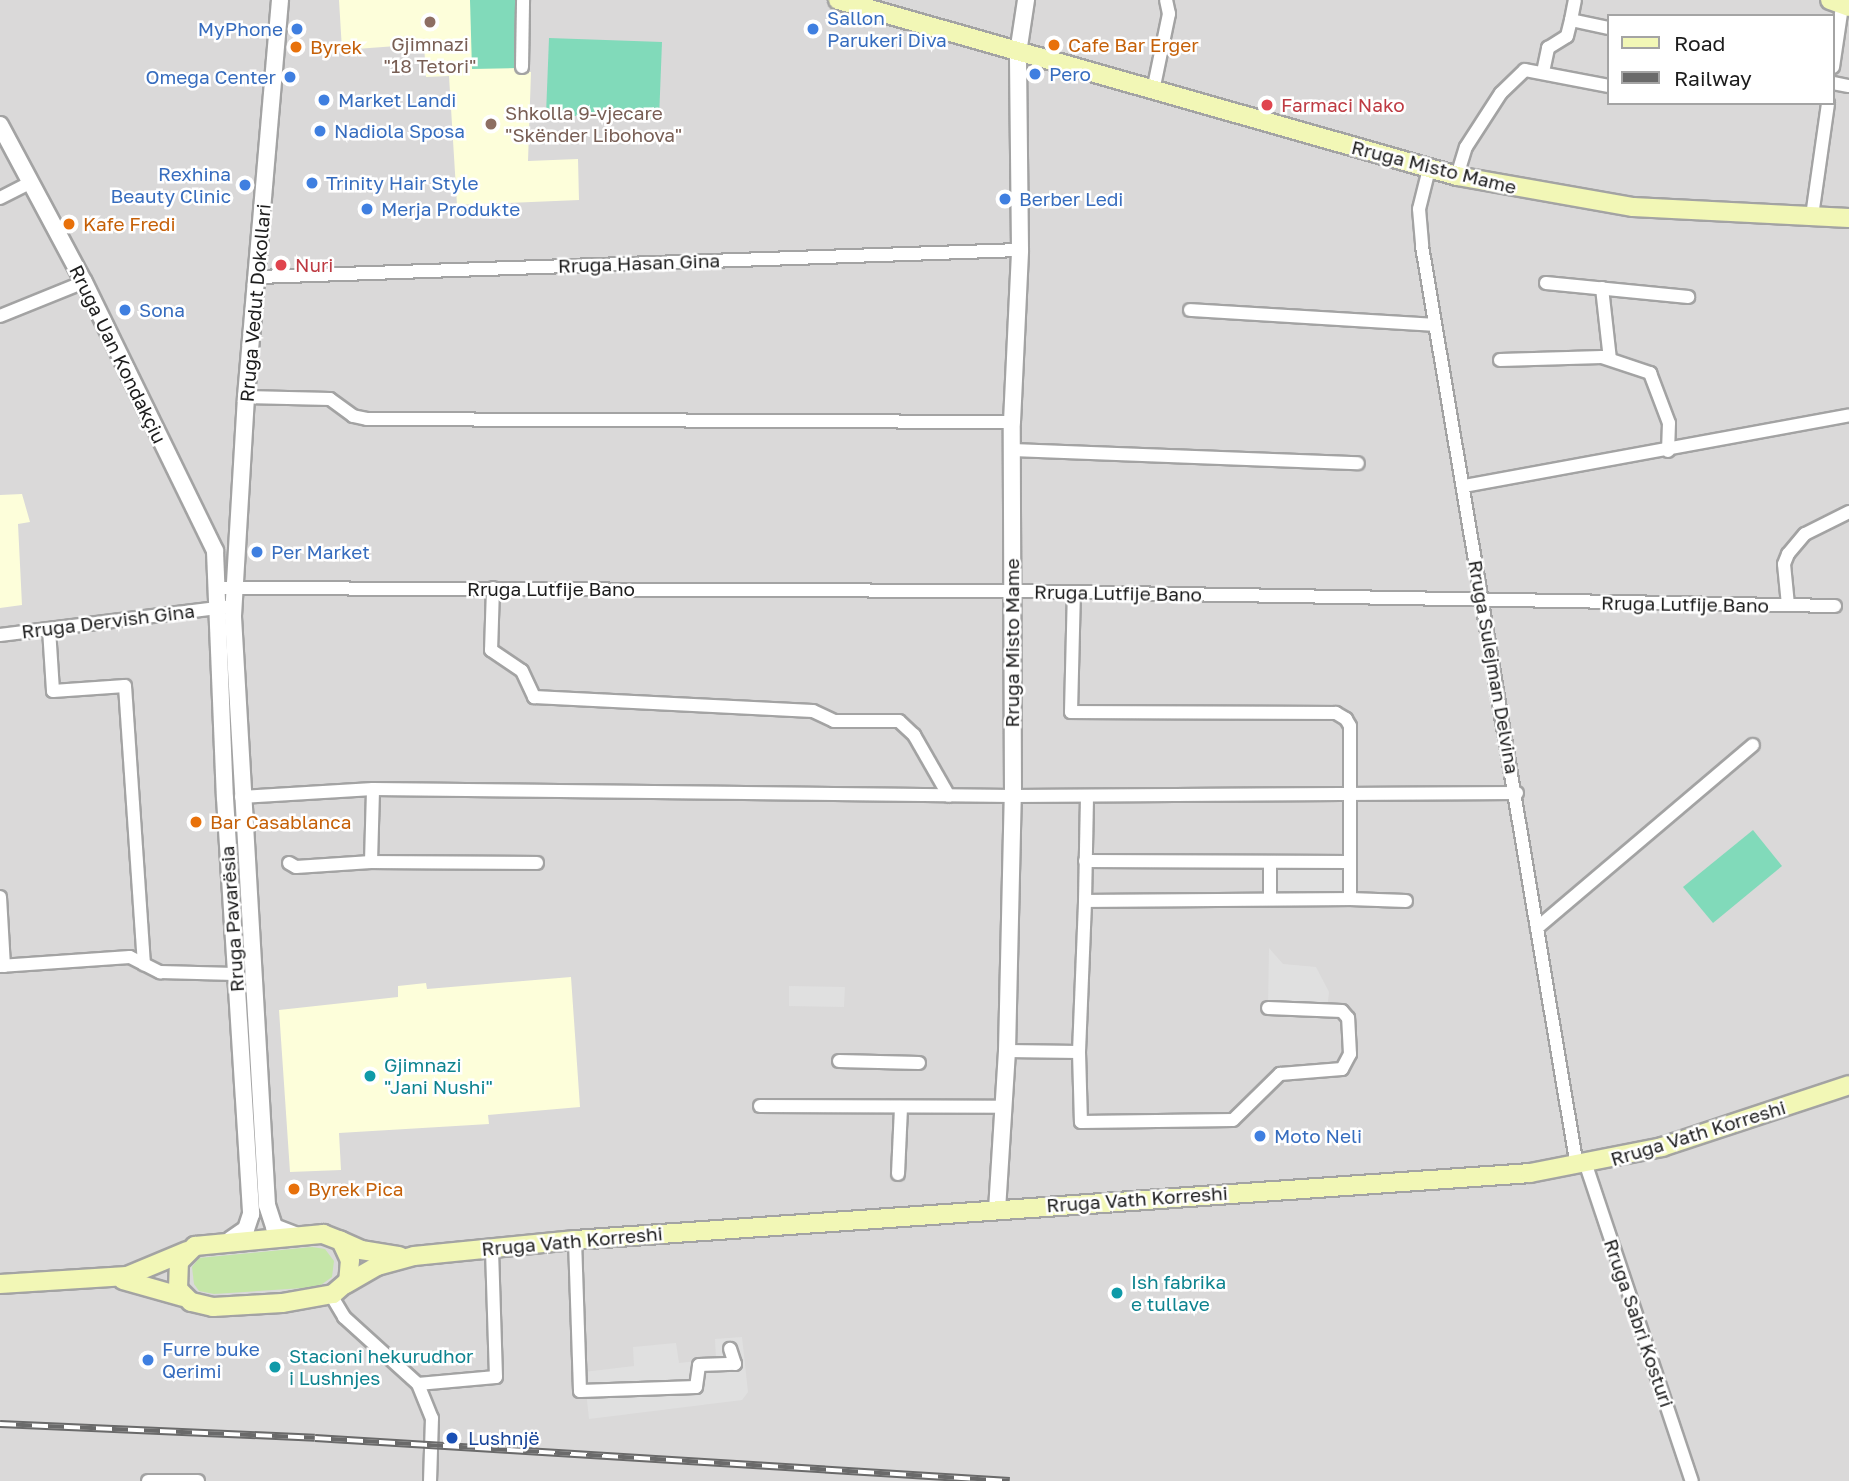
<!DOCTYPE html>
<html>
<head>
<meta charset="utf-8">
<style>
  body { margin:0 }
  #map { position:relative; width:1849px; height:1481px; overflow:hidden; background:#ede9e2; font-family:"Golos Text",sans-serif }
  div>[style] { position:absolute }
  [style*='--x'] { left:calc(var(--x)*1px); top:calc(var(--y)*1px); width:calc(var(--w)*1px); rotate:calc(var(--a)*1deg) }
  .residential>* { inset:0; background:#dad9d9 }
  .education>* { inset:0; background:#fdfeda }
  .grass>* { inset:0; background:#c5e6a8 }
  .pitch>* { inset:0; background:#81daba }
  .parking>* { inset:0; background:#e0e0e0 }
  .roads { filter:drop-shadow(2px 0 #a3a3a3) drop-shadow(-2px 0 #a3a3a3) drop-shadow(0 2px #a3a3a3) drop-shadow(0 -2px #a3a3a3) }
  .minor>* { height:12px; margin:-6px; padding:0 6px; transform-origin:6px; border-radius:6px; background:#fff }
  .tertiary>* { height:16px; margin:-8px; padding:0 8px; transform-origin:8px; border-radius:8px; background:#fff }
  .secondary>* { height:18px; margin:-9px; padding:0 9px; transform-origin:9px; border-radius:9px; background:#f2f7b6 }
  .rail>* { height:8px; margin-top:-4px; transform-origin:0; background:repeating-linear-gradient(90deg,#fff 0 16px,#6a6a6a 0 32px); box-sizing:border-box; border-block:2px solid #6a6a6a }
  .dots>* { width:19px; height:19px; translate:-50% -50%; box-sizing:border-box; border:4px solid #fff; border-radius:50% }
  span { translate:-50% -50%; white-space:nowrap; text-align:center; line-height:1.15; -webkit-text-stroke:5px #fff; paint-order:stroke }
  .shop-label { font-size:19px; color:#366cbe }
  .left { translate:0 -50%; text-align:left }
  .right { translate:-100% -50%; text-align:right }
  .education-label { font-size:19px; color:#785e54 }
  .food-label { font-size:19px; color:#c56008 }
  .health-label { font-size:19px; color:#be3a42 }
  .street-label { font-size:19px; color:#1c1c1c }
  .culture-label { font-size:19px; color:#0d838f }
  .transit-label { font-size:19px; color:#164399 }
  .legend { position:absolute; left:1607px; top:14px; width:228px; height:91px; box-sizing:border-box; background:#fff; border:2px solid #a4a4a4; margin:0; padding:9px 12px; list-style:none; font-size:21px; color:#1c1c1c }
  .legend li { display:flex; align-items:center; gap:14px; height:35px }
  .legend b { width:35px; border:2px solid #a4a4a4 }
</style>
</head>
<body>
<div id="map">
  <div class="residential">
    <i style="clip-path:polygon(evenodd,0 0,1849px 0,1849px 1481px,0 1481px,0 0,1609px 16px,1833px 16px,1833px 103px,1609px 103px,1609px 16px)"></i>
  </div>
  <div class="education">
    <i style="clip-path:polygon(339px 0,519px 0,520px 71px,531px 72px,528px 161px,578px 159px,579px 200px,457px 205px,449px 76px,426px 77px,424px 44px,342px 50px)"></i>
    <i style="clip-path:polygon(22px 494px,30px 522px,18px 524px,22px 605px,0 608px,0 495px)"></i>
    <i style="clip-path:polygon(571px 977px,580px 1107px,488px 1115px,489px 1124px,339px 1133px,341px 1170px,290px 1172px,279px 1010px,398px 997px,398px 986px,426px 983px,427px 989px)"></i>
  </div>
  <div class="grass">
    <i style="clip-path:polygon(312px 1247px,325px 1249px,334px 1261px,332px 1277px,318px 1287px,214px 1294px,199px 1291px,194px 1284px,192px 1267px,199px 1258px)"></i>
  </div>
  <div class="pitch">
    <i style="clip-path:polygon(470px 0,516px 0,518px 68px,472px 69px)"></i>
    <i style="clip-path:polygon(549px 38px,662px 42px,659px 119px,546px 115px)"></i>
    <i style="clip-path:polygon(1753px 830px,1782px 866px,1713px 923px,1683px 887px)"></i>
  </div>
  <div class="parking">
    <i style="clip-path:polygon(1270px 862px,1350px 862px,1350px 899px,1270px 899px)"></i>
    <i style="clip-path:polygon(1269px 948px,1283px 964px,1316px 967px,1329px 992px,1327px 1010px,1268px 1008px)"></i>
    <i style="clip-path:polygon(789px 986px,845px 987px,844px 1007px,789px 1006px)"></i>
    <i style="clip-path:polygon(742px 1337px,748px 1392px,742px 1400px,589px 1419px,584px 1372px,634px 1366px,633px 1347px,676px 1343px,679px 1363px,716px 1359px,715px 1339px)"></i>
  </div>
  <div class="roads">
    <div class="minor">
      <i style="--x:1571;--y:20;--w:20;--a:-79"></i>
      <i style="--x:522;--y:67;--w:67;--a:-89.1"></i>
      <i style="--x:1833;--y:67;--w:61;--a:-81.5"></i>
      <i style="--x:1543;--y:72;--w:25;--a:-78"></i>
      <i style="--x:1548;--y:48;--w:22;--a:-32"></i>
      <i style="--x:1567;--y:36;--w:16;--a:-76"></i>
      <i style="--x:1571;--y:20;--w:39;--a:12"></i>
      <i style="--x:1833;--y:83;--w:16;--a:11"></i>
      <i style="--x:1153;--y:91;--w:79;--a:-78.3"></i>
      <i style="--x:1169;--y:14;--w:14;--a:-102"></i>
      <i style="--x:1429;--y:169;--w:41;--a:104"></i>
      <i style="--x:1419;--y:209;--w:37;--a:85"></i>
      <i style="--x:1422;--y:246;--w:933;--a:80.44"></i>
      <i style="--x:1457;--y:176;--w:30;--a:-73"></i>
      <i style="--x:1466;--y:147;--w:64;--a:-57.1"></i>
      <i style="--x:1501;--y:93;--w:33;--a:-44"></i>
      <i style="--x:1525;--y:70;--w:86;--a:10.8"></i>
      <i style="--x:0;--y:198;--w:35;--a:-27"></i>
      <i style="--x:1812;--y:216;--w:114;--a:-81.9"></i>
      <i style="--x:258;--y:277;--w:762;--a:-2.03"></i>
      <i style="--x:1546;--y:283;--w:143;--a:5.6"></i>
      <i style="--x:1602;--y:288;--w:71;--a:83.6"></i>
      <i style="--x:1190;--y:310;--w:245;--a:3.5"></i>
      <i style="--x:0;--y:316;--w:91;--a:-22"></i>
      <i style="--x:1500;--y:360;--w:102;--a:-1.7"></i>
      <i style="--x:1602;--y:357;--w:51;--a:18.4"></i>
      <i style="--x:1650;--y:373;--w:53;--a:69.2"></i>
      <i style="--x:1669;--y:423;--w:28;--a:92"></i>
      <i style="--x:246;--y:397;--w:84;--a:1.4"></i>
      <i style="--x:330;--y:399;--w:29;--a:36"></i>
      <i style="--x:353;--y:416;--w:14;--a:12"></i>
      <i style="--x:367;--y:419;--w:645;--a:0.27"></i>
      <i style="--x:1012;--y:450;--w:346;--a:2.2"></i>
      <i style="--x:1464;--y:486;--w:391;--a:-10.4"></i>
      <i style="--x:217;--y:588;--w:794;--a:0.22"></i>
      <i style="--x:1011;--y:591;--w:824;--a:1.04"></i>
      <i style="--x:493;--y:588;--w:62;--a:91.8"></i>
      <i style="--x:491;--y:650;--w:37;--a:34"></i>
      <i style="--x:522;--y:671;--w:29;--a:65"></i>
      <i style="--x:534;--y:697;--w:279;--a:2.9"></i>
      <i style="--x:813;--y:711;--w:23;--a:25"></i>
      <i style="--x:834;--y:721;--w:65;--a:0"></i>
      <i style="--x:899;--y:721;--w:21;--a:43"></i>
      <i style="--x:914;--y:735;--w:70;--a:60.2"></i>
      <i style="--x:1788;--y:605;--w:41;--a:-95.6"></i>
      <i style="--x:1784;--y:564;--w:11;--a:-68"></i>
      <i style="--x:1788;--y:554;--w:26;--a:-50"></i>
      <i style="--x:1805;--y:534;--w:49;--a:-26.6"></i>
      <i style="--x:49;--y:629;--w:62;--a:86.3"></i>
      <i style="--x:53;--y:691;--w:72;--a:-4"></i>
      <i style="--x:125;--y:686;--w:279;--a:86.1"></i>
      <i style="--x:0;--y:635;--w:235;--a:-7.1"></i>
      <i style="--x:241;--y:797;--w:132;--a:-3.5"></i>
      <i style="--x:373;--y:789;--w:640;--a:0.63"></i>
      <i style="--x:1013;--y:796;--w:504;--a:-0.34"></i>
      <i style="--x:1085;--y:861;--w:265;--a:0.2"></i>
      <i style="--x:371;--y:862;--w:73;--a:-88.4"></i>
      <i style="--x:1270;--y:862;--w:37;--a:90"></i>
      <i style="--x:289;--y:863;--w:8;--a:30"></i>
      <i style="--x:296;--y:867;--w:75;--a:-3.8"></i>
      <i style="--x:371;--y:862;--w:166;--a:0.3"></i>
      <i style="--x:0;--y:897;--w:69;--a:86.7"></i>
      <i style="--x:1350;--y:899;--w:56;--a:2"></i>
      <i style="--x:1085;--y:901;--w:105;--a:-88.9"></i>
      <i style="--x:1537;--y:928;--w:283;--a:-40.3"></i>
      <i style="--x:0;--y:966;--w:130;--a:-4"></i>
      <i style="--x:130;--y:957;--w:34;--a:27"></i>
      <i style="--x:160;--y:972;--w:75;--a:1.5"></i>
      <i style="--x:1007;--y:1051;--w:72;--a:0.8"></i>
      <i style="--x:1079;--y:1052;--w:151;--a:-87.7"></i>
      <i style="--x:1085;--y:901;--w:265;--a:-0.4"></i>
      <i style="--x:1350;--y:899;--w:173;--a:-90"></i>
      <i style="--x:1350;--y:726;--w:8;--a:-120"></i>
      <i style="--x:1346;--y:719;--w:12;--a:-149"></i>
      <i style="--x:1336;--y:713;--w:265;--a:-179.8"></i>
      <i style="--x:1071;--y:712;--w:120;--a:-88.6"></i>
      <i style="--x:1079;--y:1052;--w:70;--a:88.4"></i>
      <i style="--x:1081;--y:1122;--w:152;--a:-0.8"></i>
      <i style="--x:1233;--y:1120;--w:66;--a:-44.4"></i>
      <i style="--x:1280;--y:1074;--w:62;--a:-4.6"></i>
      <i style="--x:1342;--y:1069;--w:17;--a:-62"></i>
      <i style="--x:1350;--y:1054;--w:36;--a:-93"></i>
      <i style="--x:1348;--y:1018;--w:9;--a:-131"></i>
      <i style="--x:1342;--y:1011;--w:74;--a:-177.7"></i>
      <i style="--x:839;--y:1061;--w:80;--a:1.4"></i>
      <i style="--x:760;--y:1106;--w:243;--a:0.2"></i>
      <i style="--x:1586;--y:1165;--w:333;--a:71.5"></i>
      <i style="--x:898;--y:1174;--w:67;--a:-87.4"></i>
      <i style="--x:575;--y:1240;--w:151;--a:88.1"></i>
      <i style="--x:580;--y:1391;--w:116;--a:-2"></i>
      <i style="--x:696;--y:1387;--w:22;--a:-82"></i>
      <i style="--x:699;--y:1365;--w:36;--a:-2"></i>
      <i style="--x:735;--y:1364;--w:16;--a:-108"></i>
      <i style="--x:331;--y:1295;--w:26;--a:59"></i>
      <i style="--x:344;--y:1317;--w:100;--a:42.2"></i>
      <i style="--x:418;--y:1384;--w:78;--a:-5.1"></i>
      <i style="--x:496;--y:1377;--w:129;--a:-91.8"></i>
      <i style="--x:418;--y:1384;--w:37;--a:68"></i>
      <i style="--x:432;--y:1418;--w:63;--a:91.8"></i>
      <i style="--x:148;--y:1481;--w:50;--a:0"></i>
    </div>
    <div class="tertiary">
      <i style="--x:280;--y:0;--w:398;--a:94.9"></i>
      <i style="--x:246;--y:397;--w:220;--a:93.4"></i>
      <i style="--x:233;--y:617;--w:589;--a:86.69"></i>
      <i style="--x:267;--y:1205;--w:23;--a:72"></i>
      <i style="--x:274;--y:1227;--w:25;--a:21"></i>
      <i style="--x:0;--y:125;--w:178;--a:61.9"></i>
      <i style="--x:84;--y:282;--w:299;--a:64"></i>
      <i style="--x:215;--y:551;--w:247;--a:87.7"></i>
      <i style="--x:225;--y:798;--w:417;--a:86.4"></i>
      <i style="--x:251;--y:1214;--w:16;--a:108"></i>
      <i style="--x:246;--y:1229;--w:19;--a:145"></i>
      <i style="--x:997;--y:1210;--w:159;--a:-86.4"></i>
      <i style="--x:1007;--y:1051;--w:255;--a:-88.7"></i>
      <i style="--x:1013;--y:796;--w:374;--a:-90.2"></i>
      <i style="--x:1012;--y:422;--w:172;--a:-87.3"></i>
      <i style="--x:1020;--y:250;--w:197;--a:-90.6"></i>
      <i style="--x:1018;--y:53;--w:54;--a:-81.4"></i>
    </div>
    <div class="secondary">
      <i style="--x:838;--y:0;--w:644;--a:15.87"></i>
      <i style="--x:1457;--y:176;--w:179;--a:10"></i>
      <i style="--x:1633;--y:207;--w:216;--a:2.9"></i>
      <i style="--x:1830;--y:0;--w:20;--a:20"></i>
      <i style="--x:323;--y:1234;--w:19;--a:21"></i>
      <i style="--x:341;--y:1241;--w:21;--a:65"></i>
      <i style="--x:350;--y:1260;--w:21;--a:95"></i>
      <i style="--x:348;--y:1281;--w:20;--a:139"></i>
      <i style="--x:333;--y:1294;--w:52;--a:170"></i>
      <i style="--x:282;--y:1303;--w:69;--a:176.7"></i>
      <i style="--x:213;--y:1307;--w:23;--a:-167"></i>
      <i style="--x:191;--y:1302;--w:18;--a:-135"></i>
      <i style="--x:178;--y:1289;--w:27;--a:-88"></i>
      <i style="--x:179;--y:1262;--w:23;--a:-45"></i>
      <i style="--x:195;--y:1246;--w:129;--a:-5.4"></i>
      <i style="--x:339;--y:1240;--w:24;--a:24"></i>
      <i style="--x:361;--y:1250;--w:39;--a:9"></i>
      <i style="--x:123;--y:1280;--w:62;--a:15.8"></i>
      <i style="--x:0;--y:1284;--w:127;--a:-3.6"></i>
      <i style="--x:127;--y:1276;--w:65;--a:-22.6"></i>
      <i style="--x:346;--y:1284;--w:36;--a:-30"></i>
      <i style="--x:377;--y:1266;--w:38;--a:-15"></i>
      <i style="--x:414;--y:1256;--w:162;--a:-5.7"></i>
      <i style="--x:575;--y:1240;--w:957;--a:-4.01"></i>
      <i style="--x:1530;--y:1173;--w:135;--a:-11.1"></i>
      <i style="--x:1662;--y:1147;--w:197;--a:-18.3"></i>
    </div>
  </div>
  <div class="rail">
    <i style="--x:0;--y:1424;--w:315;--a:2.5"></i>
    <i style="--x:315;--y:1438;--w:696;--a:3.54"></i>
  </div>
  <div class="dots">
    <i style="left:430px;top:22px;background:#8d6e63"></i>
    <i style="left:297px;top:29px;background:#3f7fe0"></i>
    <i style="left:813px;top:29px;background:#3f7fe0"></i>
    <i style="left:1054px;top:45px;background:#e8710a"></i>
    <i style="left:296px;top:47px;background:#e8710a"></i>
    <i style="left:1035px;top:74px;background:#3f7fe0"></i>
    <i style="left:290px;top:77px;background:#3f7fe0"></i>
    <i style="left:324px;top:100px;background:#3f7fe0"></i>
    <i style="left:1267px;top:105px;background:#e0444e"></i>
    <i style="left:491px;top:124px;background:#8d6e63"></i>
    <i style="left:320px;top:131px;background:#3f7fe0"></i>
    <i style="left:312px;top:183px;background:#3f7fe0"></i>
    <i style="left:245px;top:185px;background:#3f7fe0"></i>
    <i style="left:1005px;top:199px;background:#3f7fe0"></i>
    <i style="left:367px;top:209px;background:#3f7fe0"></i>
    <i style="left:69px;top:224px;background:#e8710a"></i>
    <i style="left:281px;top:265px;background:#e0444e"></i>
    <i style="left:125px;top:310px;background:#3f7fe0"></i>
    <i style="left:257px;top:552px;background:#3f7fe0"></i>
    <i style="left:196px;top:822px;background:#e8710a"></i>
    <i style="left:370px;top:1076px;background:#0f9aa8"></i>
    <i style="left:1260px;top:1136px;background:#3f7fe0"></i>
    <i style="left:294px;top:1189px;background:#e8710a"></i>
    <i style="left:1117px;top:1293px;background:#0f9aa8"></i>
    <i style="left:148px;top:1360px;background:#3f7fe0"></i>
    <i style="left:275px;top:1367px;background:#0f9aa8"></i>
    <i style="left:452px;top:1438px;background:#1a4fb4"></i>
  </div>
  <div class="shop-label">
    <span class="left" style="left:827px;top:29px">Sallon<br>Parukeri Diva</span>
    <span class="right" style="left:283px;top:29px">MyPhone</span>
    <span class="left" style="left:1049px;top:74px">Pero</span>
    <span class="right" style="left:276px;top:77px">Omega Center</span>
    <span class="left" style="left:338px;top:100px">Market Landi</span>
    <span class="left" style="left:334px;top:131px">Nadiola Sposa</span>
    <span class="right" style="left:231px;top:185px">Rexhina<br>Beauty Clinic</span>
    <span class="left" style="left:326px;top:183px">Trinity Hair Style</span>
    <span class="left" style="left:1019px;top:199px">Berber Ledi</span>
    <span class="left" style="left:381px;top:209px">Merja Produkte</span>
    <span class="left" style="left:139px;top:310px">Sona</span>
    <span class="left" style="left:271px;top:552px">Per Market</span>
    <span class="left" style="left:1274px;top:1136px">Moto Neli</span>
    <span class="left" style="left:162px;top:1360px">Furre buke<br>Qerimi</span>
  </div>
  <div class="education-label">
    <span style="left:430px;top:55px">Gjimnazi<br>"18 Tetori"</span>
    <span class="left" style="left:505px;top:124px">Shkolla 9-vjecare<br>"Skënder Libohova"</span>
  </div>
  <div class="food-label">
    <span class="left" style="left:1068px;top:45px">Cafe Bar Erger</span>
    <span class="left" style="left:310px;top:47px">Byrek</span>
    <span class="left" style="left:83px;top:224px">Kafe Fredi</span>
    <span class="left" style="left:210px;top:822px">Bar Casablanca</span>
    <span class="left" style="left:308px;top:1189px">Byrek Pica</span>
  </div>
  <div class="health-label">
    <span class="left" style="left:1281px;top:105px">Farmaci Nako</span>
    <span class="left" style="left:295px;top:265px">Nuri</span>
  </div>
  <div class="street-label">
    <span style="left:1434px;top:167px;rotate:14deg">Rruga Misto Mame</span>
    <span style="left:639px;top:263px;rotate:-2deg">Rruga Hasan Gina</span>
    <span style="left:255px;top:303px;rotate:-85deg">Rruga Vedut Dokollari</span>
    <span style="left:118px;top:354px;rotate:64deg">Rruga Uan Kondakçiu</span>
    <span style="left:551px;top:589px">Rruga Lutfije Bano</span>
    <span style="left:1118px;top:593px;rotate:1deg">Rruga Lutfije Bano</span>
    <span style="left:1685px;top:604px;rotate:1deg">Rruga Lutfije Bano</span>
    <span style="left:108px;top:621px;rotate:-7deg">Rruga Dervish Gina</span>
    <span style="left:1012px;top:643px;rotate:-90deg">Rruga Misto Mame</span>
    <span style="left:1494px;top:667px;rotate:80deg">Rruga Sulejman Delvina</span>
    <span style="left:232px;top:919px;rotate:-94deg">Rruga Pavarësia</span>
    <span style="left:1698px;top:1133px;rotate:-17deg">Rruga Vath Korreshi</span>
    <span style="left:1137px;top:1199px;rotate:-4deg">Rruga Vath Korreshi</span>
    <span style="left:572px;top:1241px;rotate:-5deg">Rruga Vath Korreshi</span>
    <span style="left:1639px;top:1323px;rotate:71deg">Rruga Sabri Kosturi</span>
  </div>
  <div class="culture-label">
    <span class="left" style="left:384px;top:1076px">Gjimnazi<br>"Jani Nushi"</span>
    <span class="left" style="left:1131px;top:1293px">Ish fabrika<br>e tullave</span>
    <span class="left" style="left:289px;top:1367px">Stacioni hekurudhor<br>i Lushnjes</span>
  </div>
  <div class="transit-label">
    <span class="left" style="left:468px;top:1438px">Lushnjë</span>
  </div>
  <ul class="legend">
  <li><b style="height:9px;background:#f2f7b6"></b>Road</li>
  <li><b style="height:9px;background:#6a6a6a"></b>Railway</li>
  </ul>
</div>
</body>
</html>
